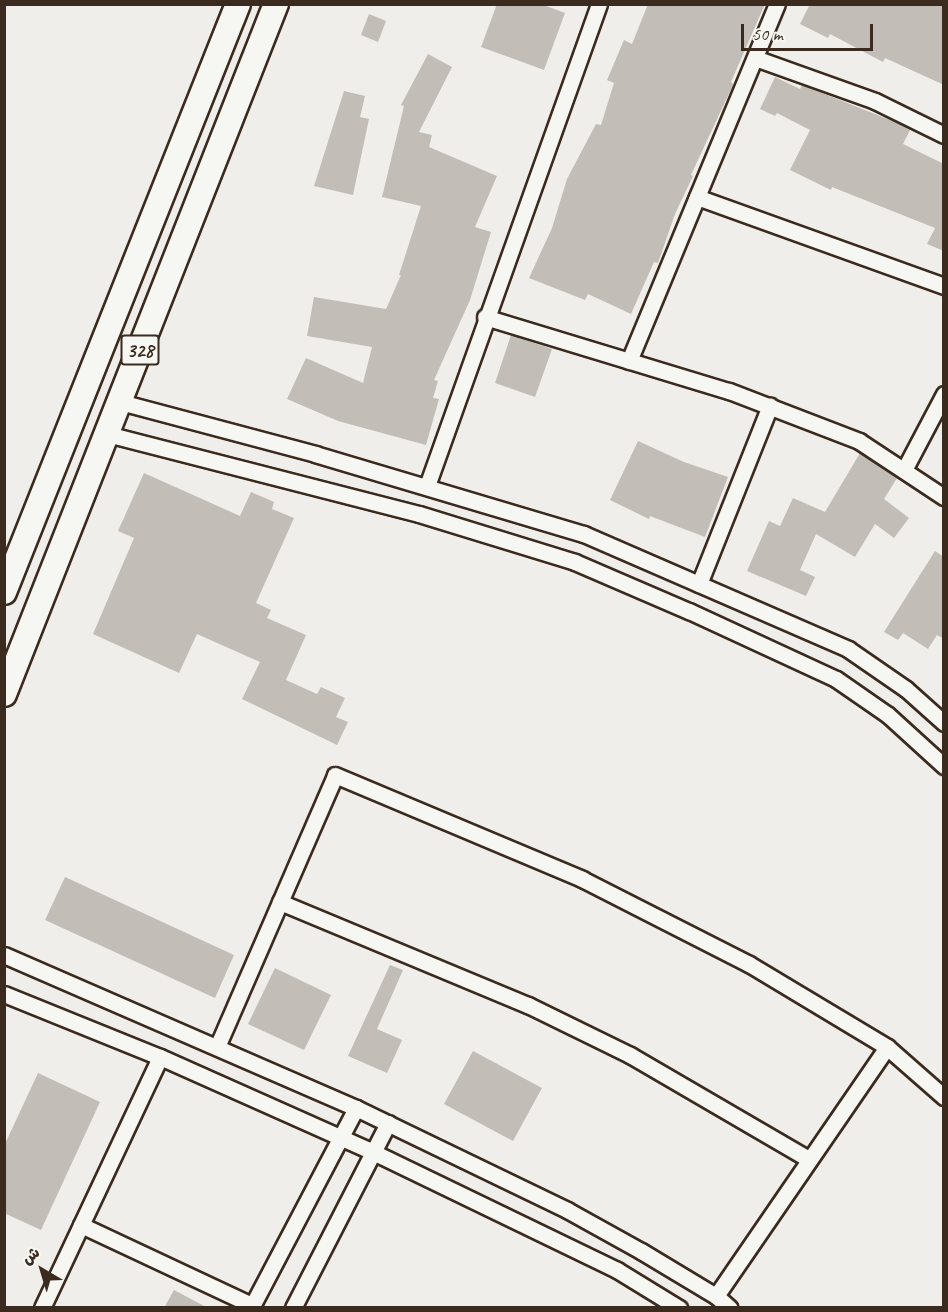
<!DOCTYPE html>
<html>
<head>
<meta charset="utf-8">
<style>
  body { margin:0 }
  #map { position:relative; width:948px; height:1312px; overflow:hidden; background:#efeeea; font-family:Caveat,"Playpen Sans Arabic",sans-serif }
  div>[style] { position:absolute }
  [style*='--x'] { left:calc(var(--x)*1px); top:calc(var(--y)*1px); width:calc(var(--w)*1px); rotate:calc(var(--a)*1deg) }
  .building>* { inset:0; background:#c2bdb7 }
  .roads { filter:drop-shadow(2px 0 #3b2a1e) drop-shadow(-2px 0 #3b2a1e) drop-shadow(0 2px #3b2a1e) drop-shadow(0 -2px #3b2a1e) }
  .street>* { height:15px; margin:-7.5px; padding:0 7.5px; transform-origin:7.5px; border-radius:7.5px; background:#f6f6f2 }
  .primary>* { height:24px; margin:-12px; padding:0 12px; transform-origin:12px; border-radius:12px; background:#f6f6f2 }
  span { translate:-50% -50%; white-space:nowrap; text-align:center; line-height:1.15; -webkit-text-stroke:4.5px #f6f6f2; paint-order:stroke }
  .shield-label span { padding:2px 4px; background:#f6f6f2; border:2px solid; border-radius:4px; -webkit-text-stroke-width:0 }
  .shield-label { font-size:20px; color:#3b2a1e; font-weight:700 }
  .frame { position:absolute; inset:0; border:6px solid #3b2a1e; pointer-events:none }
  .north { position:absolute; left:12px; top:1240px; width:60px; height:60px; -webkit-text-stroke:4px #f6f6f2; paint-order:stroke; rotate:322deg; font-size:16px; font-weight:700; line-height:24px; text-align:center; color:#3b2a1e }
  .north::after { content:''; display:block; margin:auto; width:21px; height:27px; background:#3b2a1e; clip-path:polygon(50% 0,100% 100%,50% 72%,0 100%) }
  .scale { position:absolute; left:741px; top:24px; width:132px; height:27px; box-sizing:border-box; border:3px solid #3b2a1e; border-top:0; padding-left:8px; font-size:18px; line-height:21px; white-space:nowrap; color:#3b2a1e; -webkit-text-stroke:4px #f6f6f2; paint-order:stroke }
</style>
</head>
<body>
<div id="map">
  <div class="building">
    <i style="clip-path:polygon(497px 4px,541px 4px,565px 13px,544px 70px,481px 47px)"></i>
    <i style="clip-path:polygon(648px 4px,765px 4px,731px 82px,733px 84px,732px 87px,691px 175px,693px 176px,675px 214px,658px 263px,654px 262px,631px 314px,588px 294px,585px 300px,529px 278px,552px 228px,567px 179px,596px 124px,601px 125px,614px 83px,607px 80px,624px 40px,632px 44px)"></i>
    <i style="clip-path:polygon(810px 4px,944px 4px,944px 85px,885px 58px,883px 62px,830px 34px,828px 38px,800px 24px)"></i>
    <i style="clip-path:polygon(369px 14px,386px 21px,378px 42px,361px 35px)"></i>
    <i style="clip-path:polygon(428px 54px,452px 67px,419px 132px,432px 135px,429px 147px,497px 176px,475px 227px,491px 232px,470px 300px,434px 380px,438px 381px,433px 398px,439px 399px,426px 445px,338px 421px,287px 399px,306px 358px,363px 383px,372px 347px,307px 336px,314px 297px,386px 309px,401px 275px,399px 275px,421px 206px,382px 197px,404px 106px,401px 105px)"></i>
    <i style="clip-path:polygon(775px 77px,800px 89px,802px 85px,895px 122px,910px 130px,903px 144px,944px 164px,944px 251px,927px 244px,935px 228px,832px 187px,831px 190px,790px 170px,810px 130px,777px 113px,775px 116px,760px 109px)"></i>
    <i style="clip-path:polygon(344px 91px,365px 96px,360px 117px,369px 119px,353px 195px,314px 186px)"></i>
    <i style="clip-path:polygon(511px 335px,552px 349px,535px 397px,495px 383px)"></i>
    <i style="clip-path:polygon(638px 441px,684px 462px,728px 477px,705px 537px,650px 516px,649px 519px,610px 500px)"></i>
    <i style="clip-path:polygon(860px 453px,897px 478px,884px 499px,909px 518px,894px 538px,875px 524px,855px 557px,816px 534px,800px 570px,815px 577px,806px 596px,747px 571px,769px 521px,780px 526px,793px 498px,825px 512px)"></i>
    <i style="clip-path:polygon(144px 473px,240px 516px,251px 492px,274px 502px,272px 509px,294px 518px,256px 603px,271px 610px,267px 618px,306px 635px,286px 680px,317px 694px,321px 687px,345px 698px,336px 717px,348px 722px,337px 745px,242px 699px,260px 662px,197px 634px,179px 673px,93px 634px,134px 538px,118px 531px)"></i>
    <i style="clip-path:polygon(935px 551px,944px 557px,944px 639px,937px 635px,928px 649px,903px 633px,898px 640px,884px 632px)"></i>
    <i style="clip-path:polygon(65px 877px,234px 955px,215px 998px,45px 920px)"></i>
    <i style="clip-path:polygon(390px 965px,403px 970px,377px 1029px,402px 1040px,387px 1073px,348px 1056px)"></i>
    <i style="clip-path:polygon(275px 968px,331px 995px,304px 1050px,248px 1024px)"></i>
    <i style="clip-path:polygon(473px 1051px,542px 1088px,513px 1141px,444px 1104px)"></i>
    <i style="clip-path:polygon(38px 1073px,100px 1102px,41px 1230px,4px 1213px,4px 1146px)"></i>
    <i style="clip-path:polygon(174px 1290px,208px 1308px,164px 1308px)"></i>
  </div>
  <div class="roads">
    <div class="street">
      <i style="--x:755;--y:58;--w:127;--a:19.7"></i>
      <i style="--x:875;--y:101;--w:77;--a:26.2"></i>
      <i style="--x:697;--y:197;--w:263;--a:19.8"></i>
      <i style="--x:485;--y:317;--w:255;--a:16.9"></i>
      <i style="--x:729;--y:391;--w:139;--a:21"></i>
      <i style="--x:859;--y:441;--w:102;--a:33.4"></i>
      <i style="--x:629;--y:361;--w:386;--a:-67.5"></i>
      <i style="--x:120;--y:402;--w:202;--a:14.9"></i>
      <i style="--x:315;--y:454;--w:281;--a:16.6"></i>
      <i style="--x:584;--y:534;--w:288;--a:23.5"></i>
      <i style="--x:848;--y:649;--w:70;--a:34.6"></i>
      <i style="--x:906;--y:689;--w:51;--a:41.8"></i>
      <i style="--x:107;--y:434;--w:322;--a:14.4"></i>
      <i style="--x:419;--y:514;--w:163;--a:17.1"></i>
      <i style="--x:575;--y:562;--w:124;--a:23.3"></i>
      <i style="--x:689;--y:611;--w:162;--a:24.8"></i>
      <i style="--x:836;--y:679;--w:63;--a:34.7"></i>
      <i style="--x:888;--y:715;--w:76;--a:42.3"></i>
      <i style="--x:904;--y:470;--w:86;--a:-62.2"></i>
      <i style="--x:427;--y:486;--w:512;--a:-70.36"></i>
      <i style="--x:699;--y:584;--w:192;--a:-68.3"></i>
      <i style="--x:280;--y:902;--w:269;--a:22.6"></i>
      <i style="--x:528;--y:1005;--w:114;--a:26.1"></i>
      <i style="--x:630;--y:1055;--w:207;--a:30.2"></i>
      <i style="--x:4;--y:955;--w:384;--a:23.5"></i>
      <i style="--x:356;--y:1108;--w:234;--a:25.8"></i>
      <i style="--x:567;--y:1210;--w:85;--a:29"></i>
      <i style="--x:641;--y:1251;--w:87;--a:31"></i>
      <i style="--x:716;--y:1296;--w:18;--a:41"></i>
      <i style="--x:4;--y:994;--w:168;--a:22"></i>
      <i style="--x:160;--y:1057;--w:233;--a:24"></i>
      <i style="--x:373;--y:1152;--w:271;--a:25.8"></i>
      <i style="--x:617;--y:1270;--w:73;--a:31.5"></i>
      <i style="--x:217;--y:1047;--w:296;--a:-66.5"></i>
      <i style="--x:335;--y:775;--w:268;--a:22.8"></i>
      <i style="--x:582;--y:879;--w:187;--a:27"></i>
      <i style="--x:749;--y:964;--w:161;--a:31"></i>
      <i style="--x:887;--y:1047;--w:76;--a:41.3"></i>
      <i style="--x:81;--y:1225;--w:189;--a:25.1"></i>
      <i style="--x:716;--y:1296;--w:302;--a:-55.5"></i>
      <i style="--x:42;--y:1308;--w:277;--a:-64.8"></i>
      <i style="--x:251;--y:1308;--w:226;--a:-62.3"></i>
      <i style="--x:293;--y:1308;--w:208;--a:-62.8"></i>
    </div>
    <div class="primary">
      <i style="--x:4;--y:592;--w:633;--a:-68.3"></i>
      <i style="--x:4;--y:694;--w:742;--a:-68.49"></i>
    </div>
  </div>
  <div class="shield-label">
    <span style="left:140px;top:350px">328</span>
  </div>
  <div class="frame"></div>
  <div class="north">ش</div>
  <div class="scale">50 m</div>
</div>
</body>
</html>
